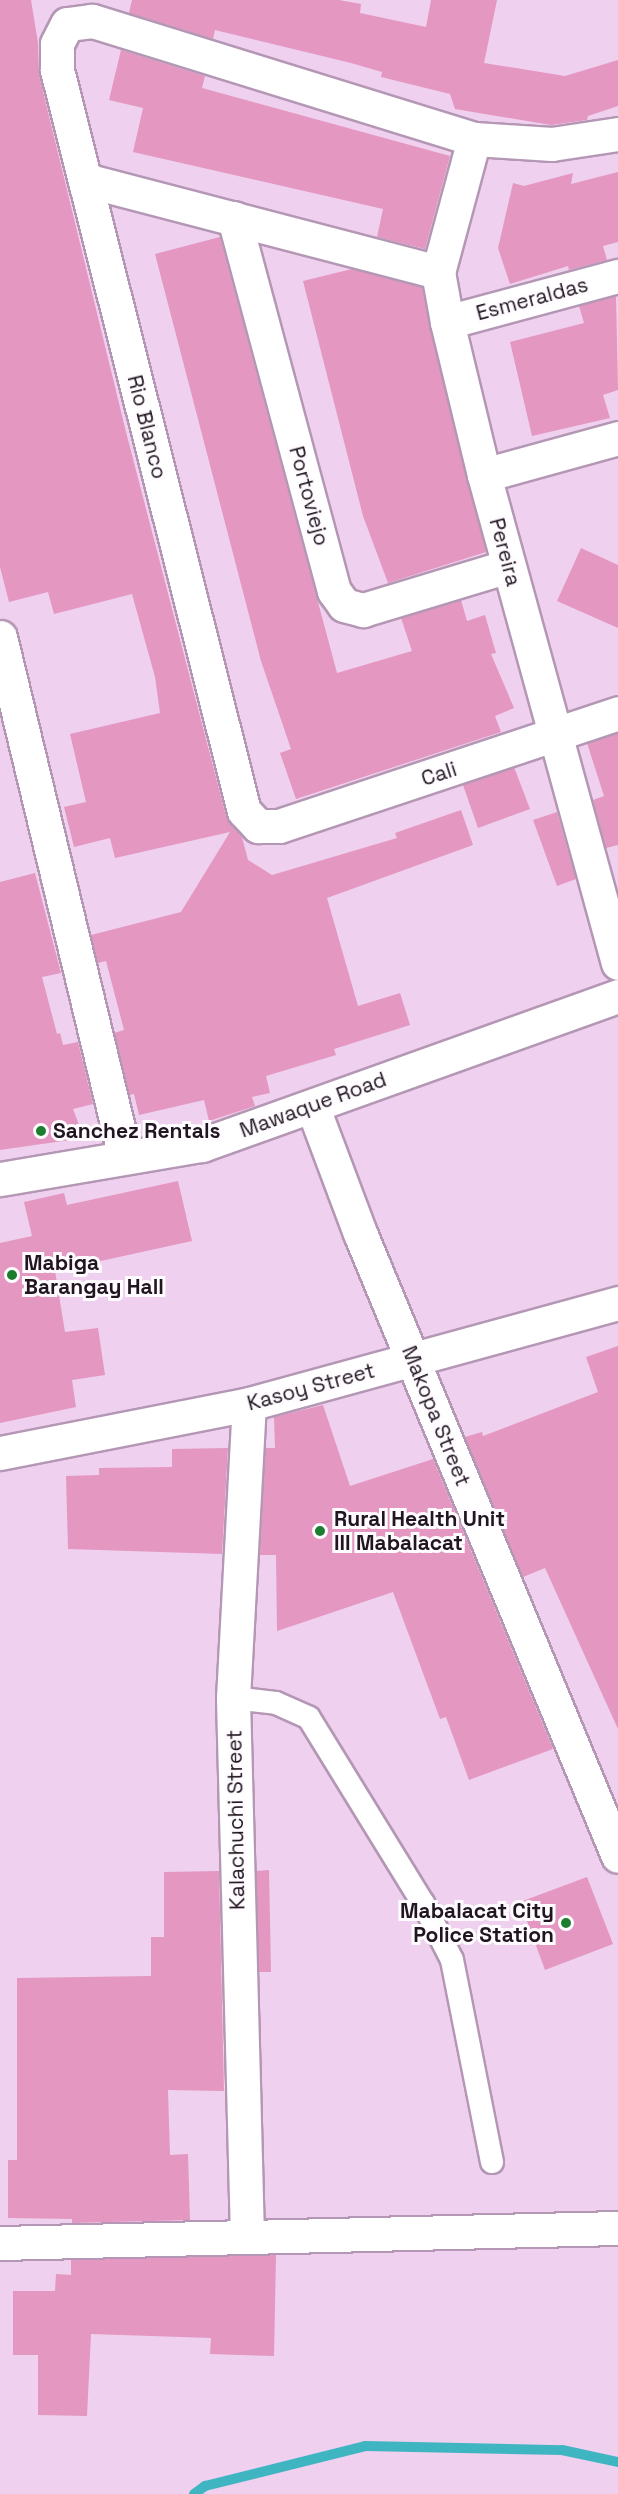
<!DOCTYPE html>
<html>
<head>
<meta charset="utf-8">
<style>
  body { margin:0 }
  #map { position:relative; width:618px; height:2494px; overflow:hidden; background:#efd0ef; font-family:"Space Grotesk",sans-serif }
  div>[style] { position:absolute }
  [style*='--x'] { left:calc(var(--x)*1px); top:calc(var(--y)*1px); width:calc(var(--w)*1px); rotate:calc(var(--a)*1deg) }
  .stream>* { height:10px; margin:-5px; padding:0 5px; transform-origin:5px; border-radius:5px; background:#40b5c2 }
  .building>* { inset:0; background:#e397c1 }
  .roads { filter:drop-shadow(2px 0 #b497b4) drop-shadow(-2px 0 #b497b4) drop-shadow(0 2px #b497b4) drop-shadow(0 -2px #b497b4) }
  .service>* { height:22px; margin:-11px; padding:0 11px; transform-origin:11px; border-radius:11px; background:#fff }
  .minor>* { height:33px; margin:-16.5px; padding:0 16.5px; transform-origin:16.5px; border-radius:16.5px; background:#fff }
  .secondary>* { height:33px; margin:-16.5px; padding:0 16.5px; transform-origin:16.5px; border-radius:16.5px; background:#fff }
  .dots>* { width:16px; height:16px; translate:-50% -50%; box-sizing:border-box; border:3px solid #fffcff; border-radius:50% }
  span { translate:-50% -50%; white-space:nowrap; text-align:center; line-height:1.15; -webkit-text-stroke:6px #fffcff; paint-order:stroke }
  .street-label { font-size:21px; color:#201520 }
  .poi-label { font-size:21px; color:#201520; font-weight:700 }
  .left { translate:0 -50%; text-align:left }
  .right { translate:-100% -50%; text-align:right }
</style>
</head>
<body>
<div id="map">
  <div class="stream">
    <i style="--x:194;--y:2494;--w:14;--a:-36"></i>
    <i style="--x:205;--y:2486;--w:165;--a:-14"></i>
    <i style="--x:365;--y:2446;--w:197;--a:1.2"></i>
    <i style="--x:562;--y:2450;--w:57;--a:12.1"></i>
  </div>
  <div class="building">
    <i style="clip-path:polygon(0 0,31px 0,38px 43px,39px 75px,126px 432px,226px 816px,242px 837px,248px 860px,272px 875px,397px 838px,395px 833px,461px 810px,473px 845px,327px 898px,358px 1006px,400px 993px,410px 1025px,334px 1049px,336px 1055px,266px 1076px,270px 1093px,252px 1097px,255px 1106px,209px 1121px,204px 1100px,139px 1115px,134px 1094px,129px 1095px,114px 1033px,124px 1030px,106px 961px,98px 963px,91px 935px,181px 912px,230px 832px,115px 858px,110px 838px,74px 847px,64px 807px,86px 802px,70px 734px,160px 713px,155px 677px,132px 594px,54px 614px,48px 592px,9px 602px,0 567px)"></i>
    <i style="clip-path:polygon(132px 0,339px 0,361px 4px,360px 13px,426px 27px,431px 0,497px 0,484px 63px,565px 76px,618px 60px,618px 106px,588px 116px,587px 120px,551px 125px,455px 109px,450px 94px,381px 77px,382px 72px,351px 63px,215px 30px,213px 39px,129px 13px)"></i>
    <i style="clip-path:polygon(121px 50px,205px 76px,202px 88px,450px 156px,425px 249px,377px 237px,383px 209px,133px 152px,143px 108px,109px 100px)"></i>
    <i style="clip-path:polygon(618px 172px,618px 242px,603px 246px,607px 260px,569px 270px,568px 266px,510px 284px,498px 248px,513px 183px,524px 186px,573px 173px,571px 184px)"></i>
    <i style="clip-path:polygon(220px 237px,337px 673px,412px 651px,401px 618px,461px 600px,467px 621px,485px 615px,496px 653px,491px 654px,514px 708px,495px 716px,501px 732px,296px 799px,280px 753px,291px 749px,261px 661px,155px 254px)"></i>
    <i style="clip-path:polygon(352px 269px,422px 287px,486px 552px,388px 583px,363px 516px,303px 281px)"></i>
    <i style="clip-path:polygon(616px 296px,618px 390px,603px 395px,610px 418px,532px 436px,510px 342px,584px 323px,579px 306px)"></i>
    <i style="clip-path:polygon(581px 548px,618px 565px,618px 628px,557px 601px)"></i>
    <i style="clip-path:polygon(618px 733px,618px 845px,606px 848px,593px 800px,604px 796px,587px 743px)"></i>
    <i style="clip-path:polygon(514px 767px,530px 809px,478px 828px,463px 785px)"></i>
    <i style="clip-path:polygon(557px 812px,576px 879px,557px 886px,533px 820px)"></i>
    <i style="clip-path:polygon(35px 873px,61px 973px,42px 977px,57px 1034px,60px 1033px,63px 1045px,78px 1042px,93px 1104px,73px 1109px,84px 1138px,0 1150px,0 882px)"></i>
    <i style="clip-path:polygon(178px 1181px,192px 1241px,55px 1271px,65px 1332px,98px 1328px,105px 1375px,72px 1380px,76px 1407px,0 1423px,0 1243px,32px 1236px,24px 1202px,64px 1193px,67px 1205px)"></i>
    <i style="clip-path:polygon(618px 1346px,618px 1729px,545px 1568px,523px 1577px,465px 1437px,482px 1432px,483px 1436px,598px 1392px,586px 1357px)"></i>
    <i style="clip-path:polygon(323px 1405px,350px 1486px,433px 1459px,553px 1749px,469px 1780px,446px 1717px,440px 1719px,393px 1592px,277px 1631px,276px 1555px,260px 1555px,265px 1448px,275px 1448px,274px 1417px)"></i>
    <i style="clip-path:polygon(228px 1448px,222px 1554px,68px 1549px,66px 1476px,99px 1475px,99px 1468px,172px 1467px,172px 1449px)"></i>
    <i style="clip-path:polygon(269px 1870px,271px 1972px,259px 1972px,256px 1871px)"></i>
    <i style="clip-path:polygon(219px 1871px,224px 2091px,168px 2090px,170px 2155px,188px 2154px,190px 2220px,72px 2223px,72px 2219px,8px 2218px,8px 2160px,17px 2160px,17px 1978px,151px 1976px,151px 1937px,164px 1937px,164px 1872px)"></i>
    <i style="clip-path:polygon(587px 1877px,613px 1944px,545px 1970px,520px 1902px)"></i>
    <i style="clip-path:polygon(276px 2255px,274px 2356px,210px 2354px,211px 2338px,91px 2334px,87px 2416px,38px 2415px,38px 2355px,13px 2355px,13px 2291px,55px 2291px,56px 2274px,71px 2275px,71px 2260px)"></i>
  </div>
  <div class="roads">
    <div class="service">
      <i style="--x:233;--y:1698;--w:43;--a:6.6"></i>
      <i style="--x:276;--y:1703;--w:36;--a:24"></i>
      <i style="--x:309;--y:1718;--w:217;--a:58.4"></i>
      <i style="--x:423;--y:1903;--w:64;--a:63"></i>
      <i style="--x:452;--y:1960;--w:206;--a:78.8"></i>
    </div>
    <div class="minor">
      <i style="--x:618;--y:134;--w:67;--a:171.4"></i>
      <i style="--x:552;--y:144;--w:78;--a:-176.3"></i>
      <i style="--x:474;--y:139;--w:400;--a:-162.8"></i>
      <i style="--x:92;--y:21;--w:25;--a:173"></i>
      <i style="--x:67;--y:24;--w:22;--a:117"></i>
      <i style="--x:57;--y:44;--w:26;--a:90"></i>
      <i style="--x:57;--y:70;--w:764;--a:75.84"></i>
      <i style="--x:244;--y:811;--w:21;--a:47"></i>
      <i style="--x:258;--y:826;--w:21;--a:0"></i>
      <i style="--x:279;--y:826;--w:357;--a:-18.4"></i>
      <i style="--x:474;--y:139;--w:138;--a:105.1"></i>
      <i style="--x:438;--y:272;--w:51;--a:79.8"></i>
      <i style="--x:447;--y:322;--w:157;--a:76.4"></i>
      <i style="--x:484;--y:475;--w:506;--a:74.65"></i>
      <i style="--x:85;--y:180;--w:365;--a:14.6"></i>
      <i style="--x:234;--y:218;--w:386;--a:75"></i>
      <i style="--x:334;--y:591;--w:17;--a:54"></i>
      <i style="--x:344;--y:605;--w:20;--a:15"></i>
      <i style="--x:363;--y:610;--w:152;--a:-16.8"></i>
      <i style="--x:447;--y:322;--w:177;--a:-15.1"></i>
      <i style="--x:484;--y:475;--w:139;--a:-15.4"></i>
      <i style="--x:0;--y:637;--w:535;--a:76.48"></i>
      <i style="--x:313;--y:1108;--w:134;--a:69.4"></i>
      <i style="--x:360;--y:1233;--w:674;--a:67.5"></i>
      <i style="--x:0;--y:1453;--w:254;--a:-11.1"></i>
      <i style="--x:249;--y:1404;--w:383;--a:-15.3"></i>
      <i style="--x:247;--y:2237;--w:539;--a:-91.49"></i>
      <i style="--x:233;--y:1698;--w:294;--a:-86.9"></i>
      <i style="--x:0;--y:2243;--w:618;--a:-1.39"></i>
    </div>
    <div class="secondary">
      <i style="--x:0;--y:1179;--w:205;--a:-9.6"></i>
      <i style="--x:202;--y:1145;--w:442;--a:-19.7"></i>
    </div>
  </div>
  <div class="dots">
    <i style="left:41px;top:1131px;background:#1d7d2e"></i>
    <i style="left:12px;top:1275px;background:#1d7d2e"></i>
    <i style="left:320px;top:1531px;background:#1d7d2e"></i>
    <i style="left:566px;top:1923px;background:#1d7d2e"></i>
  </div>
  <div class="street-label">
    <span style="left:532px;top:299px;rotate:-15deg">Esmeraldas</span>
    <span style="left:147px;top:427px;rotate:76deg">Rio Blanco</span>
    <span style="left:309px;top:496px;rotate:75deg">Portoviejo</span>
    <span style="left:505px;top:552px;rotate:75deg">Pereira</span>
    <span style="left:439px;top:774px;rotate:-18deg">Cali</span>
    <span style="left:313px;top:1105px;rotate:-20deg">Mawaque Road</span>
    <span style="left:311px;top:1387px;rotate:-15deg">Kasoy Street</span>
    <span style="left:436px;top:1416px;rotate:68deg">Makopa Street</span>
    <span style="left:236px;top:1820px;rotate:-91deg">Kalachuchi Street</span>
  </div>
  <div class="poi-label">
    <span class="left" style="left:53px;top:1131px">Sanchez Rentals</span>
    <span class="left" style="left:24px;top:1275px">Mabiga<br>Barangay Hall</span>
    <span class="left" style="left:334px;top:1531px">Rural Health Unit<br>III Mabalacat</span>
    <span class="right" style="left:554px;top:1923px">Mabalacat City<br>Police Station</span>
  </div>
</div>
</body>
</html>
